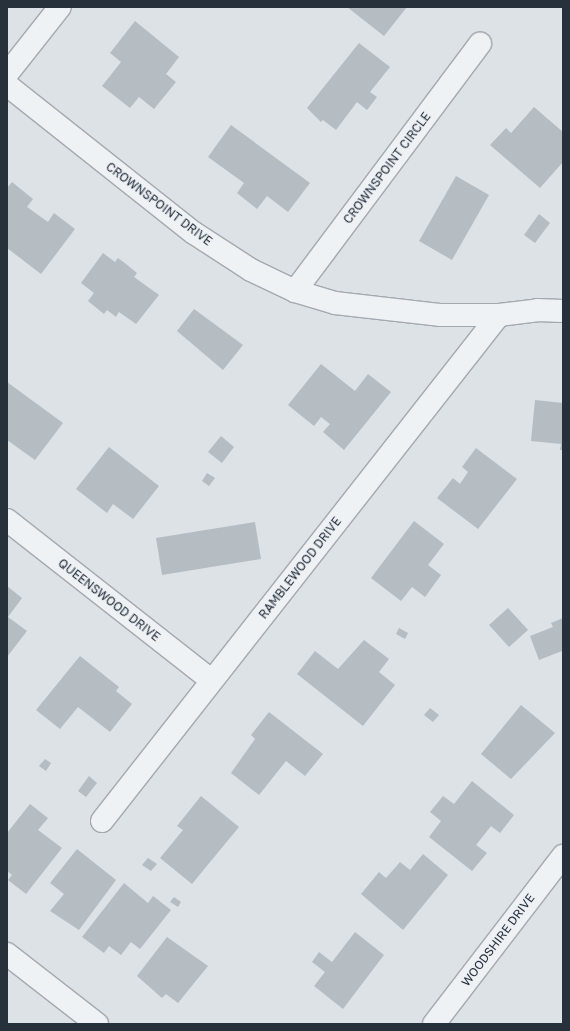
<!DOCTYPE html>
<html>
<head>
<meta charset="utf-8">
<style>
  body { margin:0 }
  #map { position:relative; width:570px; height:1031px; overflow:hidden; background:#dde2e6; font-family:"Golos Text",sans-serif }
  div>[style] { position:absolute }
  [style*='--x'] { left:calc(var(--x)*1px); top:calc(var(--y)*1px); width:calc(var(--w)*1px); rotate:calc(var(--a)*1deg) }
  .building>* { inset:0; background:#b5bcc2 }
  .roads { filter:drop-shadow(1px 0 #a3a9b0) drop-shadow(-1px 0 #a3a9b0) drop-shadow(0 1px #a3a9b0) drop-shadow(0 -1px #a3a9b0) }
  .minor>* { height:22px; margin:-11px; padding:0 11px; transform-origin:11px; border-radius:11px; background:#eff2f5 }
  span { translate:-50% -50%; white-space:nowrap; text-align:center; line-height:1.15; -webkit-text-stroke:3px #ecf0f4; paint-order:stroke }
  .street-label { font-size:12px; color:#27313c }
  .frame { position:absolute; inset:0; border:8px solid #27313c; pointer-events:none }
</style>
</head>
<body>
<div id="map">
  <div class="building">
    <i style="clip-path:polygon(347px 7px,407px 7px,384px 36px)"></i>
    <i style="clip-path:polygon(135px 21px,179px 57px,166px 74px,176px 82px,154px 109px,139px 97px,130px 108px,102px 86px,121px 62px,110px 53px)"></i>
    <i style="clip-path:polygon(359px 43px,390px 67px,370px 92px,377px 97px,367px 110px,357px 102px,336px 130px,323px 120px,321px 122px,307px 108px)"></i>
    <i style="clip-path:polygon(534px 107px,563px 132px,563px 162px,540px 188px,490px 145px,506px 128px,511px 133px)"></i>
    <i style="clip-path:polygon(231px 125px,310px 183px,288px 212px,267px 196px,257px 209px,237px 193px,244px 183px,208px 157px)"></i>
    <i style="clip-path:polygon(456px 176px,489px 195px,452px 260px,419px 241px)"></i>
    <i style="clip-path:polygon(12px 182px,33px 199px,27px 207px,48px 222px,54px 213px,75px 229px,41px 274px,7px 248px,7px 188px)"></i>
    <i style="clip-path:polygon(539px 214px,550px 223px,535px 243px,524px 235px)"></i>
    <i style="clip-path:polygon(103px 253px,115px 262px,118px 258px,126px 264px,137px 273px,134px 277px,159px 295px,136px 324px,119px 312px,116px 317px,107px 310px,104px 314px,88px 301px,94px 293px,81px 283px)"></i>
    <i style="clip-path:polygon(194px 309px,243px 345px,223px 370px,177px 331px)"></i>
    <i style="clip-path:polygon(321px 364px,355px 391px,368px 374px,391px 392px,344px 450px,323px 432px,330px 424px,321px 417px,314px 426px,288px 405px)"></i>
    <i style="clip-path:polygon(7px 382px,63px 423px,35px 460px,7px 440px)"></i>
    <i style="clip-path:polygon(535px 400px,563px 403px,563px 450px,560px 450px,561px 444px,531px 441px)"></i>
    <i style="clip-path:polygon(221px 436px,234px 447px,222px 463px,208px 452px)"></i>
    <i style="clip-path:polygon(109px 447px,159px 486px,133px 519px,113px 504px,107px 513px,76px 489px)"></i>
    <i style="clip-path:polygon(476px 448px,517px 479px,478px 529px,437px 498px,453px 478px,460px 484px,468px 472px,462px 467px)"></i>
    <i style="clip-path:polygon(207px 473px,215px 478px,209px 486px,202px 481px)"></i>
    <i style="clip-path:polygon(414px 521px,444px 544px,428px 565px,441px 575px,425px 597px,412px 587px,401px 601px,371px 578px)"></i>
    <i style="clip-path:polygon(255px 522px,261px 559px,162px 575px,156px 538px)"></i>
    <i style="clip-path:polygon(7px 586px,22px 598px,8px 617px,27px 631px,7px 657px)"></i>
    <i style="clip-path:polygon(508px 608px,528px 630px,509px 647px,489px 625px)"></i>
    <i style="clip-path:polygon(563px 618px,563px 655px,562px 651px,539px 660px,530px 636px,553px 627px,551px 623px)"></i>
    <i style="clip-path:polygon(399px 628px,408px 633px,405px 639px,396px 634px)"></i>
    <i style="clip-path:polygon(364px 640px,389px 659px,379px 672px,395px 685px,363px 726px,297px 674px,315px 651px,338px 669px)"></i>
    <i style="clip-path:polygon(80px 656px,119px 687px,116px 691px,132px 704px,110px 732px,78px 707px,60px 729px,36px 710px)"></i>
    <i style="clip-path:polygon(521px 705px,555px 733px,511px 779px,481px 754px)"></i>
    <i style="clip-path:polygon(430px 708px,439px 715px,433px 722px,424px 715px)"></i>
    <i style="clip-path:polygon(269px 712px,323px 754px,305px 776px,286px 761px,259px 795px,231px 773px,255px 739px,251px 735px)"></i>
    <i style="clip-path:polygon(45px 759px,51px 763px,46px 771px,39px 766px)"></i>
    <i style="clip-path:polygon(89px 776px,97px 783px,86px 797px,78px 791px)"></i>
    <i style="clip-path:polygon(472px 781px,514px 815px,500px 833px,491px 826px,476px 845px,487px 853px,472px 871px,429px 837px,441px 821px,430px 812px,443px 796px,454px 804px)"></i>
    <i style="clip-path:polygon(201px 796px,239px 827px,192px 884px,160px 858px,183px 830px,177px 826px)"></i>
    <i style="clip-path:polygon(30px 804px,48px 818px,38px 830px,62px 848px,26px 894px,8px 880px,12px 875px,7px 871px,7px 833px)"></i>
    <i style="clip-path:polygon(77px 849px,116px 880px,79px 930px,50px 911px,64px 894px,50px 883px)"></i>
    <i style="clip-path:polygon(423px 854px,448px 875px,403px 930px,361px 894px,379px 872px,386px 878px,400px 862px,410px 870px)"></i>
    <i style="clip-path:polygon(148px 858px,157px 864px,151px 871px,142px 865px)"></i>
    <i style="clip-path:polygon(124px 883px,148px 903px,153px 896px,171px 910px,140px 949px,131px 942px,121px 955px,109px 946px,104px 953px,82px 937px)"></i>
    <i style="clip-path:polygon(174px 897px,181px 902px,178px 907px,170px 902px)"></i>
    <i style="clip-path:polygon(355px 932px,384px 955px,343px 1009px,314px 986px,325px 972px,312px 962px,319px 952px,332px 962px)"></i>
    <i style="clip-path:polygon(167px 937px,208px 966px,178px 1003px,166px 994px,162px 998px,137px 976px)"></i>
  </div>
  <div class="roads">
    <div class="minor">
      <i style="--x:7;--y:74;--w:85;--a:-51.7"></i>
      <i style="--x:7;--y:85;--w:238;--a:38.4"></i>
      <i style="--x:194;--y:233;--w:68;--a:33"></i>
      <i style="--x:251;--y:270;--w:49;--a:25.5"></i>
      <i style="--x:295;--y:291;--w:42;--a:16.7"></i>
      <i style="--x:335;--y:303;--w:107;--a:6.5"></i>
      <i style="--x:441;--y:315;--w:58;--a:0"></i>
      <i style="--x:499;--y:315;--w:38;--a:-7"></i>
      <i style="--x:537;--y:310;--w:26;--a:2"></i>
      <i style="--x:295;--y:291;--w:309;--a:-53.2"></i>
      <i style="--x:7;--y:520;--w:259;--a:38.1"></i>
      <i style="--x:102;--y:821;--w:643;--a:-51.88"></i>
      <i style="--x:7;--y:954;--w:114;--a:37.9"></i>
      <i style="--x:434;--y:1024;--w:212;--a:-52.5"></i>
    </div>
  </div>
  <div class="street-label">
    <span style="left:387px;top:168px;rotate:-53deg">CROWNSPOINT CIRCLE</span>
    <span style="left:159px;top:204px;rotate:37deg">CROWNSPOINT DRIVE</span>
    <span style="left:300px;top:568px;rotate:-52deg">RAMBLEWOOD DRIVE</span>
    <span style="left:109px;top:600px;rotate:38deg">QUEENSWOOD DRIVE</span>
    <span style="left:498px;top:940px;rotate:-53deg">WOODSHIRE DRIVE</span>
  </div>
  <div class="frame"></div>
</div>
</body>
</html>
